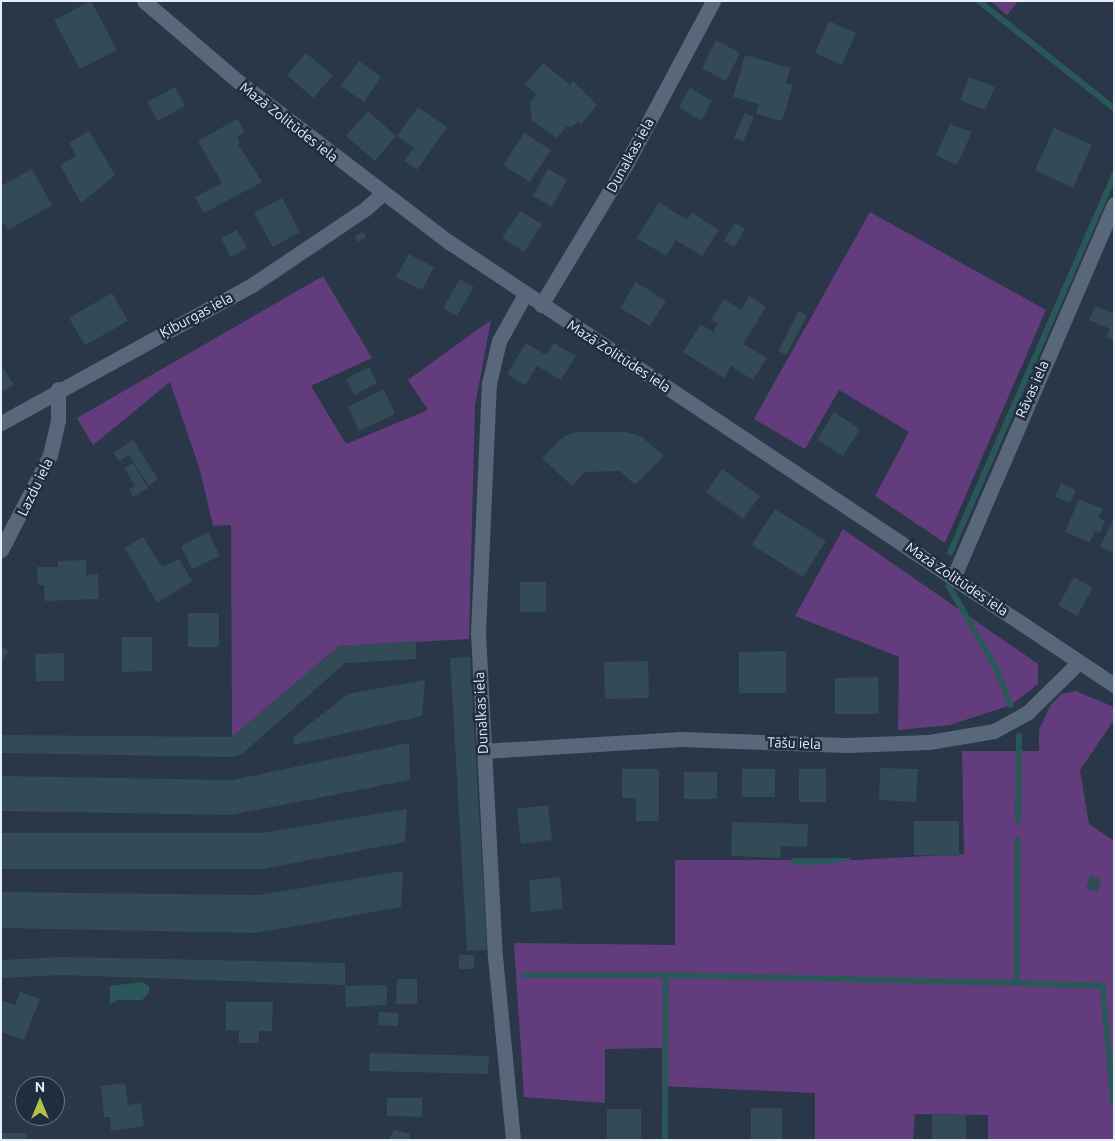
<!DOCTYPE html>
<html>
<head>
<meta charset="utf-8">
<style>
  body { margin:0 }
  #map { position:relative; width:1115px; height:1141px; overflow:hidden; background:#293748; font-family:Ubuntu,sans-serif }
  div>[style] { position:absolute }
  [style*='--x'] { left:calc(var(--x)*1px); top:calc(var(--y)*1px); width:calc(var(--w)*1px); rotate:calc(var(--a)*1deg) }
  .green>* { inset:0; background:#633c7d }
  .water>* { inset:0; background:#2a5758 }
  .stream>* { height:5.5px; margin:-2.75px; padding:0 2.75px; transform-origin:2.75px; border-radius:2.75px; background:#2a5758 }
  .building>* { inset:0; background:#324b56 }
  .minor>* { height:15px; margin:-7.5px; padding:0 7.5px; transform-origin:7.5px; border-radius:7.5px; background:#58677a }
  span { translate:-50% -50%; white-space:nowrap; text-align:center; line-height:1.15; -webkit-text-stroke:5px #1f2d3d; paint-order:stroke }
  .street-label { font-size:14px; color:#e5eef9 }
  .frame { position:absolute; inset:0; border:2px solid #e5eef9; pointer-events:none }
  .north { position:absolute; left:15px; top:1076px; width:50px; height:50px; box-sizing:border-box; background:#1f2d3d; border:1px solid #6e7a88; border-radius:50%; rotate:0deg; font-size:14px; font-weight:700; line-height:20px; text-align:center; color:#e5eef9 }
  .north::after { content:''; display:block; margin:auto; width:18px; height:22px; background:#b5c24a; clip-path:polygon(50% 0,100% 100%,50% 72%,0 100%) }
</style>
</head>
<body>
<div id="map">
  <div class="green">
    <i style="clip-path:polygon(990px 1px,1018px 1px,1007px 15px)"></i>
    <i style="clip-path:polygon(870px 212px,1046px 310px,945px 543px,875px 496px,909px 432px,839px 390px,805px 449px,754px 419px)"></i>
    <i style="clip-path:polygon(323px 276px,372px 358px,311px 386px,346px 444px,428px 410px,408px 380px,491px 320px,475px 406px,469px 639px,339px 646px,232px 737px,231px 525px,213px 526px,200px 470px,170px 382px,93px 445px,77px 418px)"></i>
    <i style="clip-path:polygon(843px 529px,1038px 664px,1038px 684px,1011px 705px,950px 725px,898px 730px,899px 657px,795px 616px)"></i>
    <i style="clip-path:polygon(1076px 691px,1114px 707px,1114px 720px,1080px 770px,1089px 824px,1114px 841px,1114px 1140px,988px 1140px,988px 1115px,915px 1114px,913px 1140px,815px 1140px,815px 1093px,662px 1086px,662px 1048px,605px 1049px,605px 1103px,524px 1097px,514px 943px,675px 945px,675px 860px,855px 860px,964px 854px,962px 751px,1039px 751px,1039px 730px,1050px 706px,1061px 694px)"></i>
  </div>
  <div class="water">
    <i style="clip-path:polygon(791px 858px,851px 858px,848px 861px,819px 865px,791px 865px)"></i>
    <i style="clip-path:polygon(142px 982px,149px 986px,149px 993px,142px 1000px,117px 1000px,110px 1004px,110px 986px)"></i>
  </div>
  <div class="stream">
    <i style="--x:979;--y:1;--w:172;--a:38.4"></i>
    <i style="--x:950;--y:553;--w:412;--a:-66.5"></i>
    <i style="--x:949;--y:586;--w:94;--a:59.9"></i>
    <i style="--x:996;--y:667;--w:41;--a:68.5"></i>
    <i style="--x:1018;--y:821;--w:85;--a:-89.3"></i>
    <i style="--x:1018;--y:839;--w:144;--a:90.4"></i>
    <i style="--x:1017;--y:983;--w:86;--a:2"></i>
    <i style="--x:1103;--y:986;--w:119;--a:84.7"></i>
    <i style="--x:524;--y:975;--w:142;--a:0"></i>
    <i style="--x:665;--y:1140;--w:165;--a:-89.7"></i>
    <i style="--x:666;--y:975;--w:351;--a:1.3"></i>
  </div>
  <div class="building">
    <i style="clip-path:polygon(91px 1px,117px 50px,80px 69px,54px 20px)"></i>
    <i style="clip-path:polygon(829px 21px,856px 33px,842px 65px,815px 53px)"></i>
    <i style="clip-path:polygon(716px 40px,740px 53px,726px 81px,702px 68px)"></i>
    <i style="clip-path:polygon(306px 53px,333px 76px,313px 98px,287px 75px)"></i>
    <i style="clip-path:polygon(745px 55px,790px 68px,786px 83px,793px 85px,782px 121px,756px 114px,759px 104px,733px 97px)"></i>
    <i style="clip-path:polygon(359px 61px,381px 77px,364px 102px,341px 86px)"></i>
    <i style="clip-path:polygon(543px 63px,570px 85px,573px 81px,597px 105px,581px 125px,578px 122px,572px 127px,567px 126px,557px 138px,532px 121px,530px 103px,536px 94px,525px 85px)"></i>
    <i style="clip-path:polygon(969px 77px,995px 87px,985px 110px,960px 100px)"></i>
    <i style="clip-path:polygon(175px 87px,185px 106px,158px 121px,147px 102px)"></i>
    <i style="clip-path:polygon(690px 88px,712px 101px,701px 121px,679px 107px)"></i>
    <i style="clip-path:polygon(418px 107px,447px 127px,417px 170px,404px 161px,414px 148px,397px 136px)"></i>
    <i style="clip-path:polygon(368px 111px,396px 136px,375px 161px,346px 136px)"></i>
    <i style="clip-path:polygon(745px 113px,754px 117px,743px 142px,734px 138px)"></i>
    <i style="clip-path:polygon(237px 119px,245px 132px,237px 137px,240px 142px,238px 144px,262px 182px,204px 213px,195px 197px,222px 183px,198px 141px)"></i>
    <i style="clip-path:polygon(950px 124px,972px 132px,957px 165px,936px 155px)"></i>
    <i style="clip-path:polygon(1054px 128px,1092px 145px,1073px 188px,1035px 170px)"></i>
    <i style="clip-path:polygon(89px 131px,115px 175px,81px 203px,60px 165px,76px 156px,69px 143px)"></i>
    <i style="clip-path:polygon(524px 133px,551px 150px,530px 182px,503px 165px)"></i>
    <i style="clip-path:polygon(32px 169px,52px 205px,8px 230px,5px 224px,1px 226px,1px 186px)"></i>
    <i style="clip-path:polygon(548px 169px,567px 180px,552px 207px,533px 196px)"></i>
    <i style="clip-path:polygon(282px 198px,300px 232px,273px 247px,254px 213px)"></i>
    <i style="clip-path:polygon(659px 202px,687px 220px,692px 213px,719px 230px,702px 256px,676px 240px,666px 256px,637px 238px)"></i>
    <i style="clip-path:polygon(520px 211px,542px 224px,524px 252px,502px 238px)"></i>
    <i style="clip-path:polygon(735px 223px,745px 229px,734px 247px,724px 241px)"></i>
    <i style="clip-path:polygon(237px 230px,247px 248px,231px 257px,221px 238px)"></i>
    <i style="clip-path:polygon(363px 232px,366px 237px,358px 242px,355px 237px)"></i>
    <i style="clip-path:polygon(409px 254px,434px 267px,422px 290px,396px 277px)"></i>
    <i style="clip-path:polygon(460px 279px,474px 287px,457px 316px,443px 308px)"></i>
    <i style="clip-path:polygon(636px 282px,666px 301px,650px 326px,620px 308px)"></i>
    <i style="clip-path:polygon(112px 293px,128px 321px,85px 345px,69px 318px)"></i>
    <i style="clip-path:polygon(749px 296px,766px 307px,743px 344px,767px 358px,753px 380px,731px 366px,724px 378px,683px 352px,701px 324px,713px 332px,718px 324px,711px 320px,724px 299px,741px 310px)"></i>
    <i style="clip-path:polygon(1095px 306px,1114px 314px,1114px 341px,1106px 337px,1110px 329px,1089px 320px)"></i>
    <i style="clip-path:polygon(799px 311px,807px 316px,786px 355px,778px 351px)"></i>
    <i style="clip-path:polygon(526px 343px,546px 355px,554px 343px,576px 356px,561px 380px,537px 366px,525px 385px,507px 374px)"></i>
    <i style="clip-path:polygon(1px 365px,14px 385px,1px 392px)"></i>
    <i style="clip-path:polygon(369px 367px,377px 383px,354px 395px,346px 379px)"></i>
    <i style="clip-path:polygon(384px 389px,395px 414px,359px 431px,348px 407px)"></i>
    <i style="clip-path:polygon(834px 412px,860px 429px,843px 456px,817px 440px)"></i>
    <i style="clip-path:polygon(576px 432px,626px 432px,642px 437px,664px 456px,635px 485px,620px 471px,585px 472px,572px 486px,542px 458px,563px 437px)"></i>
    <i style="clip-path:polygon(133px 440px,158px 479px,149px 486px,129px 455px,119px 461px,113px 453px)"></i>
    <i style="clip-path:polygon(133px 463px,148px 488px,133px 497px,129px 489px,135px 486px,124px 468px)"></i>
    <i style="clip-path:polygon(722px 469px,760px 496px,743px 519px,706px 492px)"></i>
    <i style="clip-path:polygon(1061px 483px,1076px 490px,1070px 503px,1055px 497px)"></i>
    <i style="clip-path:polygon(1079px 499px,1103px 509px,1099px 518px,1105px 521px,1100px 533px,1095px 531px,1090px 542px,1065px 532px)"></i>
    <i style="clip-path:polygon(775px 509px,826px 541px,803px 577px,752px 545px)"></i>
    <i style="clip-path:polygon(1114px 519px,1114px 554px,1100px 546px)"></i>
    <i style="clip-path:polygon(208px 532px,220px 556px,192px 569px,181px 546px)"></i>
    <i style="clip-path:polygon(143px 537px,162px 567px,179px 559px,192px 581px,157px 603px,125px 548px)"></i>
    <i style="clip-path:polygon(86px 560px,86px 575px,98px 574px,99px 599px,45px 601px,44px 585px,38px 585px,37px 567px,58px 567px,58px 561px)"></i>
    <i style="clip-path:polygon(1074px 577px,1093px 588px,1077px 616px,1058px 605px)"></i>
    <i style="clip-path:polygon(520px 582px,546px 582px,546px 612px,520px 612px)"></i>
    <i style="clip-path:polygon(188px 613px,219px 613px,219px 647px,188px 647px)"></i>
    <i style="clip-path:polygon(122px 637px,152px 637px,152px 671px,122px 672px)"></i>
    <i style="clip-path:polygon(416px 641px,416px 659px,345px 663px,242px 754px,232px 757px,1px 753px,1px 735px,232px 737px,339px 646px)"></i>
    <i style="clip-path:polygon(1px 647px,8px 651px,1px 664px)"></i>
    <i style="clip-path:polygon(786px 651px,786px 693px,739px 693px,739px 652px)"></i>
    <i style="clip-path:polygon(64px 653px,64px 681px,36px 681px,35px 654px)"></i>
    <i style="clip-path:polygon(470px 657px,487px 950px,467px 951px,450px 658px)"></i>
    <i style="clip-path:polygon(648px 661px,649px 698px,605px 699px,604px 662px)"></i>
    <i style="clip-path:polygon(878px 677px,879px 714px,835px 714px,835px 678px)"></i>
    <i style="clip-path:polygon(425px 680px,422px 716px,294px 745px,293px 737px,348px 694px)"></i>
    <i style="clip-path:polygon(409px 743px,410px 780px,231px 815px,1px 811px,1px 776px,232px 780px)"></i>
    <i style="clip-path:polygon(880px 768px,918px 769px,916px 802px,879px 800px)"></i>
    <i style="clip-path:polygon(622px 769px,659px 769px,659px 821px,636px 821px,636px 798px,622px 798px)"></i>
    <i style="clip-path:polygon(742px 769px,775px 769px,775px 797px,742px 797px)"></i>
    <i style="clip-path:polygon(799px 769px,826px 769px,826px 802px,799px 802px)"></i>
    <i style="clip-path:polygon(684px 772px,717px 772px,717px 799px,684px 799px)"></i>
    <i style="clip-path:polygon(548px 805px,552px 840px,521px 844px,517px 809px)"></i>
    <i style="clip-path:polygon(407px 809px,405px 842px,263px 869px,1px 869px,1px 833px,263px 833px)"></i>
    <i style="clip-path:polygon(914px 821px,959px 821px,959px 856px,914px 855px)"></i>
    <i style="clip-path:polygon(732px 822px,808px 824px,807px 847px,781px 846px,780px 858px,731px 856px)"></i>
    <i style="clip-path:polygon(403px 871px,401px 907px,257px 933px,1px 928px,1px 892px,260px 895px)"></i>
    <i style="clip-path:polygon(1090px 875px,1101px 878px,1098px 892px,1086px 889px)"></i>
    <i style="clip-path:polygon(560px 877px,563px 909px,531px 912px,529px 880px)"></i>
    <i style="clip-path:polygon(459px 955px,474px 955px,474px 969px,459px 969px)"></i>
    <i style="clip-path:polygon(62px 957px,345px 963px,345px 985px,61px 975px,1px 978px,1px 960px)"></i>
    <i style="clip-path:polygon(397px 979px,417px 979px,417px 1004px,396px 1004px)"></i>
    <i style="clip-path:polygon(387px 985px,387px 1005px,346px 1007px,345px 986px)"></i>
    <i style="clip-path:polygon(20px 992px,40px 999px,24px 1040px,1px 1032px,1px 1000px,15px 1005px)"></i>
    <i style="clip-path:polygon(226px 1002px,273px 1002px,272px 1031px,259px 1031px,259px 1043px,239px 1043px,239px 1030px,226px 1030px)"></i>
    <i style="clip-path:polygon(379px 1012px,398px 1013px,398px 1026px,378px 1025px)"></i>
    <i style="clip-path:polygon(370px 1053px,489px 1056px,488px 1074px,369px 1071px)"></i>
    <i style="clip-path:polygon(125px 1083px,128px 1105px,141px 1103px,144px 1126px,111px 1131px,110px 1117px,104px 1117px,101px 1086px)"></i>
    <i style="clip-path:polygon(387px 1098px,422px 1098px,422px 1117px,387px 1116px)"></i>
    <i style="clip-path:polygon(751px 1108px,782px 1108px,782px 1140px,751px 1140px)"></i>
    <i style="clip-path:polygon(607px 1109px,641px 1109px,641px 1140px,607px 1140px)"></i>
    <i style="clip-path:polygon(932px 1115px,966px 1115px,966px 1140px,932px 1140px)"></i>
    <i style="clip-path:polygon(394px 1130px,410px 1134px,409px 1140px,389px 1140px)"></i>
    <i style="clip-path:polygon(1px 1133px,27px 1133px,27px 1140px,1px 1140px)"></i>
  </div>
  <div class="minor">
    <i style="--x:144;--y:1;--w:126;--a:40.5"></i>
    <i style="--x:240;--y:83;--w:263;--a:37.3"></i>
    <i style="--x:449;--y:242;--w:799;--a:33.67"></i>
    <i style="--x:541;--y:305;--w:162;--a:-58.9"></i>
    <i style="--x:625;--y:166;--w:187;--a:-61.9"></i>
    <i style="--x:1;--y:423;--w:286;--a:-28.8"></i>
    <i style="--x:252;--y:285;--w:136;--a:-33.9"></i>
    <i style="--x:365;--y:209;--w:23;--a:-41"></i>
    <i style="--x:1;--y:550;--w:107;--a:-62.7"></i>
    <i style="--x:50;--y:455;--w:36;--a:-77"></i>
    <i style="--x:58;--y:420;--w:31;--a:-90"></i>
    <i style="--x:954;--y:576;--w:405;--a:-66.7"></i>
    <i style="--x:483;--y:751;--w:198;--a:-3.5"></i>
    <i style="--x:681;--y:739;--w:165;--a:2.1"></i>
    <i style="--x:846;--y:745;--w:83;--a:-2.1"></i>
    <i style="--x:929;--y:742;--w:66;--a:-9.6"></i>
    <i style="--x:994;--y:731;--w:39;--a:-29"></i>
    <i style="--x:1028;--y:712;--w:71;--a:-44.4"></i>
    <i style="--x:513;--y:1140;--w:183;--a:-95.6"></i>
    <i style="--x:495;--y:958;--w:325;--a:-93"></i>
    <i style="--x:478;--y:633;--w:249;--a:-87.5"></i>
    <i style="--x:489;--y:384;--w:44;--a:-76.9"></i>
    <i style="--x:499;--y:341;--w:54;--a:-61"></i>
  </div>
  <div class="street-label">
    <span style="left:289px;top:122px;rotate:38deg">Mazā Zolitūdes iela</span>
    <span style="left:630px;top:155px;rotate:-61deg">Dunalkas iela</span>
    <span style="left:196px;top:315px;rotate:-28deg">Ķiburgas iela</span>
    <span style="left:619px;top:356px;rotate:33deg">Mazā Zolitūdes iela</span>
    <span style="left:1032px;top:389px;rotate:-66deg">Rāvas iela</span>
    <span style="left:35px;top:487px;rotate:-64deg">Lazdu iela</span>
    <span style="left:957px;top:579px;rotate:34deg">Mazā Zolitūdes iela</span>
    <span style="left:481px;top:713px;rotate:-93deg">Dunalkas iela</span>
    <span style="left:794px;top:743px;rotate:2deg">Tāšu iela</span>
  </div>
  <div class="frame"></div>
  <div class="north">N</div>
</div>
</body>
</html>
